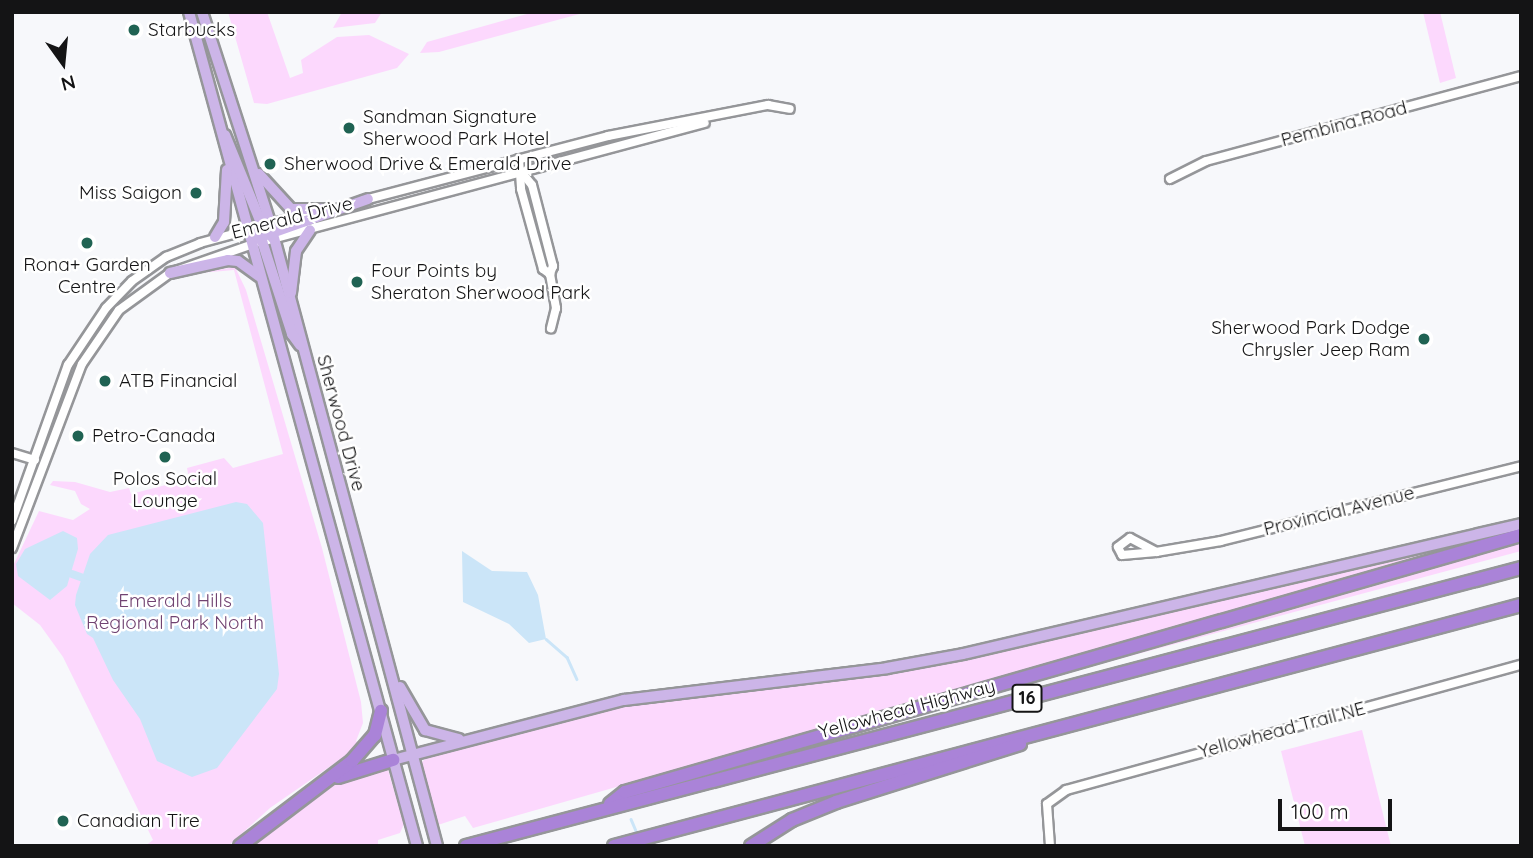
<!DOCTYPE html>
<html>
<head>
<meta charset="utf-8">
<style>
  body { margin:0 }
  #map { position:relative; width:1533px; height:858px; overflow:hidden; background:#f7f8fb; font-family:Quicksand,sans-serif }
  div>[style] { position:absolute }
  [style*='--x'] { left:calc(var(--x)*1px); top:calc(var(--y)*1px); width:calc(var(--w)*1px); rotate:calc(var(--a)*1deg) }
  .green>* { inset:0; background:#fcd8fd }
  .water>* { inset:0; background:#cbe5f8 }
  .stream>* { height:2.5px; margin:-1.25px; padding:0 1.25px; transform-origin:1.25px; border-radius:1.25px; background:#cbe5f8 }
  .canal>* { height:8px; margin:-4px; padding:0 4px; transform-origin:4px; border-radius:4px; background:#cbe5f8 }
  .roads { filter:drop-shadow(2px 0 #959699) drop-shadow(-2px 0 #959699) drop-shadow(0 2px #959699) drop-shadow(0 -2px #959699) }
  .minor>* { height:8px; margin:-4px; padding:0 4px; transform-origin:4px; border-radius:4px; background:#fff }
  .major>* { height:10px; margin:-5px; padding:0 5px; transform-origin:5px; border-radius:5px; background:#ccb5e8 }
  .highway>* { height:12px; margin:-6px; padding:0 6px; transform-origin:6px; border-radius:6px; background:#aa83d8 }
  .dots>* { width:19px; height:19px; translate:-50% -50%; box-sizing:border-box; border:4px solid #fff; border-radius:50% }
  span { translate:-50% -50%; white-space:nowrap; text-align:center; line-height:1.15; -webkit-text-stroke:5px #fff; paint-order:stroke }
  .shield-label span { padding:2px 5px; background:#fff; border:2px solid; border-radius:5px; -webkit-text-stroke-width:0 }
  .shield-label { font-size:18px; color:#141415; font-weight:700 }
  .poi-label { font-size:19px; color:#141415 }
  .left { translate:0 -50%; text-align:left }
  .right { translate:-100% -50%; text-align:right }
  .street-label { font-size:19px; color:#141415 }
  .park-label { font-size:19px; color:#714372 }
  .frame { position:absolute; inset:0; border:14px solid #141415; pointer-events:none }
  .north { position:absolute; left:28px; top:28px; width:70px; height:70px; -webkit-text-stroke:5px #fff; paint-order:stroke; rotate:165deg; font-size:19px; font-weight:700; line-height:28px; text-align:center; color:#141415 }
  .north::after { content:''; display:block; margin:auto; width:24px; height:32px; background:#141415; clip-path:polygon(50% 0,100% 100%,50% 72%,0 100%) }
  .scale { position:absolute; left:1278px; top:799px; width:114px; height:32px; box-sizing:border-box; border:4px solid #141415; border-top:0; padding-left:9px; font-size:21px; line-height:24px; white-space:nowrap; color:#141415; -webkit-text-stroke:5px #fff; paint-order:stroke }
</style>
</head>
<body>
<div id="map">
  <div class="green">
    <i style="clip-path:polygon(228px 12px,267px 12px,290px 78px,303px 73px,301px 60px,337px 37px,369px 35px,409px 54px,397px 68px,267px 104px,254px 103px)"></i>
    <i style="clip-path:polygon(342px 12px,382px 12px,375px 23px,333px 28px)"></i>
    <i style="clip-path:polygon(534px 12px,587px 12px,439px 52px,420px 53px,427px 42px)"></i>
    <i style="clip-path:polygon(1423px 12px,1440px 12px,1456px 78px,1440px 83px)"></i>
    <i style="clip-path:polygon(235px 267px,246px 290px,322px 548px,361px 702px,363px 723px,356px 741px,361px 745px,270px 808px,228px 846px,145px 846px,153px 840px,63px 657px,40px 625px,12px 603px,12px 568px,39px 511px,73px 520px,90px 509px,81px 504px,75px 491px,50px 485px,53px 481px,75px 482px,110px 492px,129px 488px,131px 494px,189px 479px,187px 468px,224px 458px,233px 468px,283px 454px,234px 270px,200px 273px)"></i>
    <i style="clip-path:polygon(1521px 538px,1521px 551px,1026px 684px,1025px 682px)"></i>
    <i style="clip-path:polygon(1462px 545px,473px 828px,465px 816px,438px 825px,420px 764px,430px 754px,615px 706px,887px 672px,995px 653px)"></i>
    <i style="clip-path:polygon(1362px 730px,1391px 846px,1305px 846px,1281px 751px)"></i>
    <i style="clip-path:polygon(384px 768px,388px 770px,404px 824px,400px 833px,378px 840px,378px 846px,248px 846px,312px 796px,355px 774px)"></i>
  </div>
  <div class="water">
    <i style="clip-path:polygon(236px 502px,247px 504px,263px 523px,279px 674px,277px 689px,217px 768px,192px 777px,157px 761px,140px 719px,113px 680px,93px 638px,87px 634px,75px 605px,76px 595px,90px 554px,108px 535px)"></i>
    <i style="clip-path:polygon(63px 531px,77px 538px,78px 549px,67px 586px,50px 600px,18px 576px,16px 564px,25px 549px)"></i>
    <i style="clip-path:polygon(462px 551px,492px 571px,527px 572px,538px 595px,546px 639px,529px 643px,509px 624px,463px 602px)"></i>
  </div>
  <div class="stream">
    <i style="--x:546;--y:639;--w:28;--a:41"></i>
    <i style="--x:567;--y:657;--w:24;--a:66"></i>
    <i style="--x:631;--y:819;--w:13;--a:67"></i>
  </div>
  <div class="canal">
    <i style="--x:72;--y:574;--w:12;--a:20"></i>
  </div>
  <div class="roads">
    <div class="minor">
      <i style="--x:519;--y:159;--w:30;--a:86"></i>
      <i style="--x:521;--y:189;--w:83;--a:74.6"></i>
      <i style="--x:543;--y:269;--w:9;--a:36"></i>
      <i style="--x:523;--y:174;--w:14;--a:51"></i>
      <i style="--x:532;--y:185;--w:84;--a:75.5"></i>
      <i style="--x:553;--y:266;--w:9;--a:111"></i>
      <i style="--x:550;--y:274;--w:35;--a:80"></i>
      <i style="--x:556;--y:308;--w:21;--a:104"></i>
      <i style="--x:1170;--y:179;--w:40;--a:-26.6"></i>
      <i style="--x:1206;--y:161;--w:326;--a:-15.1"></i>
      <i style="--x:364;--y:200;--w:252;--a:-14.7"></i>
      <i style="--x:608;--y:136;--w:163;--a:-11"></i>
      <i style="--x:768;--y:105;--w:22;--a:10"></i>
      <i style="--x:268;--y:240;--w:452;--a:-15"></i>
      <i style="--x:12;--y:453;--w:24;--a:17"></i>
      <i style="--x:12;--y:521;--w:166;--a:-70.3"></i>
      <i style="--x:68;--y:365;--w:69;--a:-56.3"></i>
      <i style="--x:106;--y:308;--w:37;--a:-46"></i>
      <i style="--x:132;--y:281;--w:42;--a:-35.2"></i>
      <i style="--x:166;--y:257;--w:37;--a:-22"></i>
      <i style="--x:200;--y:243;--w:118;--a:-15.2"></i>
      <i style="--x:1130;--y:538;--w:30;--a:28"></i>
      <i style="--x:1156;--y:552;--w:34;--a:175"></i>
      <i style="--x:1122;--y:555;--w:9;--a:-117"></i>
      <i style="--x:1118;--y:547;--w:15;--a:-37"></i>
      <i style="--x:12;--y:548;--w:197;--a:-69.2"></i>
      <i style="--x:82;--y:364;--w:65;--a:-55.6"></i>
      <i style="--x:119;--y:310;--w:63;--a:-36"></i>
      <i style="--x:170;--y:273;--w:91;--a:-19.2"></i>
      <i style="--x:1156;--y:552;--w:66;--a:-9.6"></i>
      <i style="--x:1221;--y:541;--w:309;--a:-14"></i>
      <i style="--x:1050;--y:846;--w:42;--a:-94.1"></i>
      <i style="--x:1047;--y:804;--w:24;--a:-36"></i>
      <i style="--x:1066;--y:790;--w:472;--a:-15.4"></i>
    </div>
    <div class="major">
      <i style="--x:189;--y:12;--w:865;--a:74.71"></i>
      <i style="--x:202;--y:12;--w:222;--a:72.1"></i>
      <i style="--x:270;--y:223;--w:645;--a:74.99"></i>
      <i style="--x:225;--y:135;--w:97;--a:67.7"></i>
      <i style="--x:262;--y:225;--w:17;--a:50"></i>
      <i style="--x:259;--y:174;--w:47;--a:47.6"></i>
      <i style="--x:291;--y:209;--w:33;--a:0"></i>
      <i style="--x:246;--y:228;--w:21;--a:39"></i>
      <i style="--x:262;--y:241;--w:98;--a:72.1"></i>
      <i style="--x:292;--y:334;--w:14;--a:54"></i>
      <i style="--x:266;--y:235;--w:108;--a:-19.4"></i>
      <i style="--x:215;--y:237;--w:17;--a:-59"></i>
      <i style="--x:224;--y:222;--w:52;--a:-86.7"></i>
      <i style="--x:170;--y:273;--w:59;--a:-12.6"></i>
      <i style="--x:228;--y:260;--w:10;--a:6"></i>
      <i style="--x:238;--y:261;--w:26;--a:36"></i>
      <i style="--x:291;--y:293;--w:42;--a:-83.2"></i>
      <i style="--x:296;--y:251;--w:25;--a:-56"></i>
      <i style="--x:400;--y:687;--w:50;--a:59.8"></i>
      <i style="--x:425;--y:730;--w:35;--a:15"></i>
      <i style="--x:393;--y:760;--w:239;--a:-14.6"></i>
      <i style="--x:624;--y:700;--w:265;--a:-6.9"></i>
      <i style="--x:887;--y:668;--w:77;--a:-10.4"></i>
      <i style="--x:963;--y:654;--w:573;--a:-13.11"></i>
    </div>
    <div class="highway">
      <i style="--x:338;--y:777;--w:58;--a:-17.2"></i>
      <i style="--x:610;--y:804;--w:19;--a:-39"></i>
      <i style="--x:625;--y:792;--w:932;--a:-16"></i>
      <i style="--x:240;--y:846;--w:141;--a:-37.2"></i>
      <i style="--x:352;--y:761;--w:35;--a:-49"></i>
      <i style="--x:375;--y:735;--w:25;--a:-76"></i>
      <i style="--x:466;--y:846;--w:1091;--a:-14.76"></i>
      <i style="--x:614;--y:846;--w:938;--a:-14.88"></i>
      <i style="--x:751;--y:846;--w:49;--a:-32.4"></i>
      <i style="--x:792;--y:820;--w:48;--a:-22.2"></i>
      <i style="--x:836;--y:802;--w:193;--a:-17.5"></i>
    </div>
  </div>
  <div class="dots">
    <i style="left:134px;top:30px;background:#206353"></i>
    <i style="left:349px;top:128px;background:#206353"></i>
    <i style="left:270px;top:164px;background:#206353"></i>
    <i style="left:196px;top:193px;background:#206353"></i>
    <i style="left:87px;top:243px;background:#206353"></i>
    <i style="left:357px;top:282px;background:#206353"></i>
    <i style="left:1424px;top:339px;background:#206353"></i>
    <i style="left:105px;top:381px;background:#206353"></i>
    <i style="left:78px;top:436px;background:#206353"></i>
    <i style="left:165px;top:457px;background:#206353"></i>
    <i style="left:63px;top:821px;background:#206353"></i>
  </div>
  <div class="shield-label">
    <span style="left:1027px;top:698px">16</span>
  </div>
  <div class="poi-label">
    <span class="left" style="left:148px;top:30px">Starbucks</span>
    <span class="left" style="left:363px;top:128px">Sandman Signature<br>Sherwood Park Hotel</span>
    <span class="left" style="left:284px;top:164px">Sherwood Drive &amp; Emerald Drive</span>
    <span class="right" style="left:182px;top:193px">Miss Saigon</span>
    <span style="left:87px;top:276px">Rona+ Garden<br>Centre</span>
    <span class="left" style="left:371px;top:282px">Four Points by<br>Sheraton Sherwood Park</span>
    <span class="right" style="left:1410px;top:339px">Sherwood Park Dodge<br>Chrysler Jeep Ram</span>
    <span class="left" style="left:119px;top:381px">ATB Financial</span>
    <span class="left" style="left:92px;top:436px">Petro-Canada</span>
    <span style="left:165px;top:490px">Polos Social<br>Lounge</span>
    <span class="left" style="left:77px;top:821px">Canadian Tire</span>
  </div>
  <div class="street-label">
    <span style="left:1344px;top:124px;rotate:-15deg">Pembina Road</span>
    <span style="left:292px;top:218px;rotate:-14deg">Emerald Drive</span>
    <span style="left:341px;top:423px;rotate:75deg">Sherwood Drive</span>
    <span style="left:1339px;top:511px;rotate:-14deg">Provincial Avenue</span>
    <span style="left:907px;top:709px;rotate:-15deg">Yellowhead Highway</span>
    <span style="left:1282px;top:730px;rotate:-15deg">Yellowhead Trail NE</span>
  </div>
  <div class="park-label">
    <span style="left:175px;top:612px">Emerald Hills<br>Regional Park North</span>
  </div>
  <div class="frame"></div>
  <div class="north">N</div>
  <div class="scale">100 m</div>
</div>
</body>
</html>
